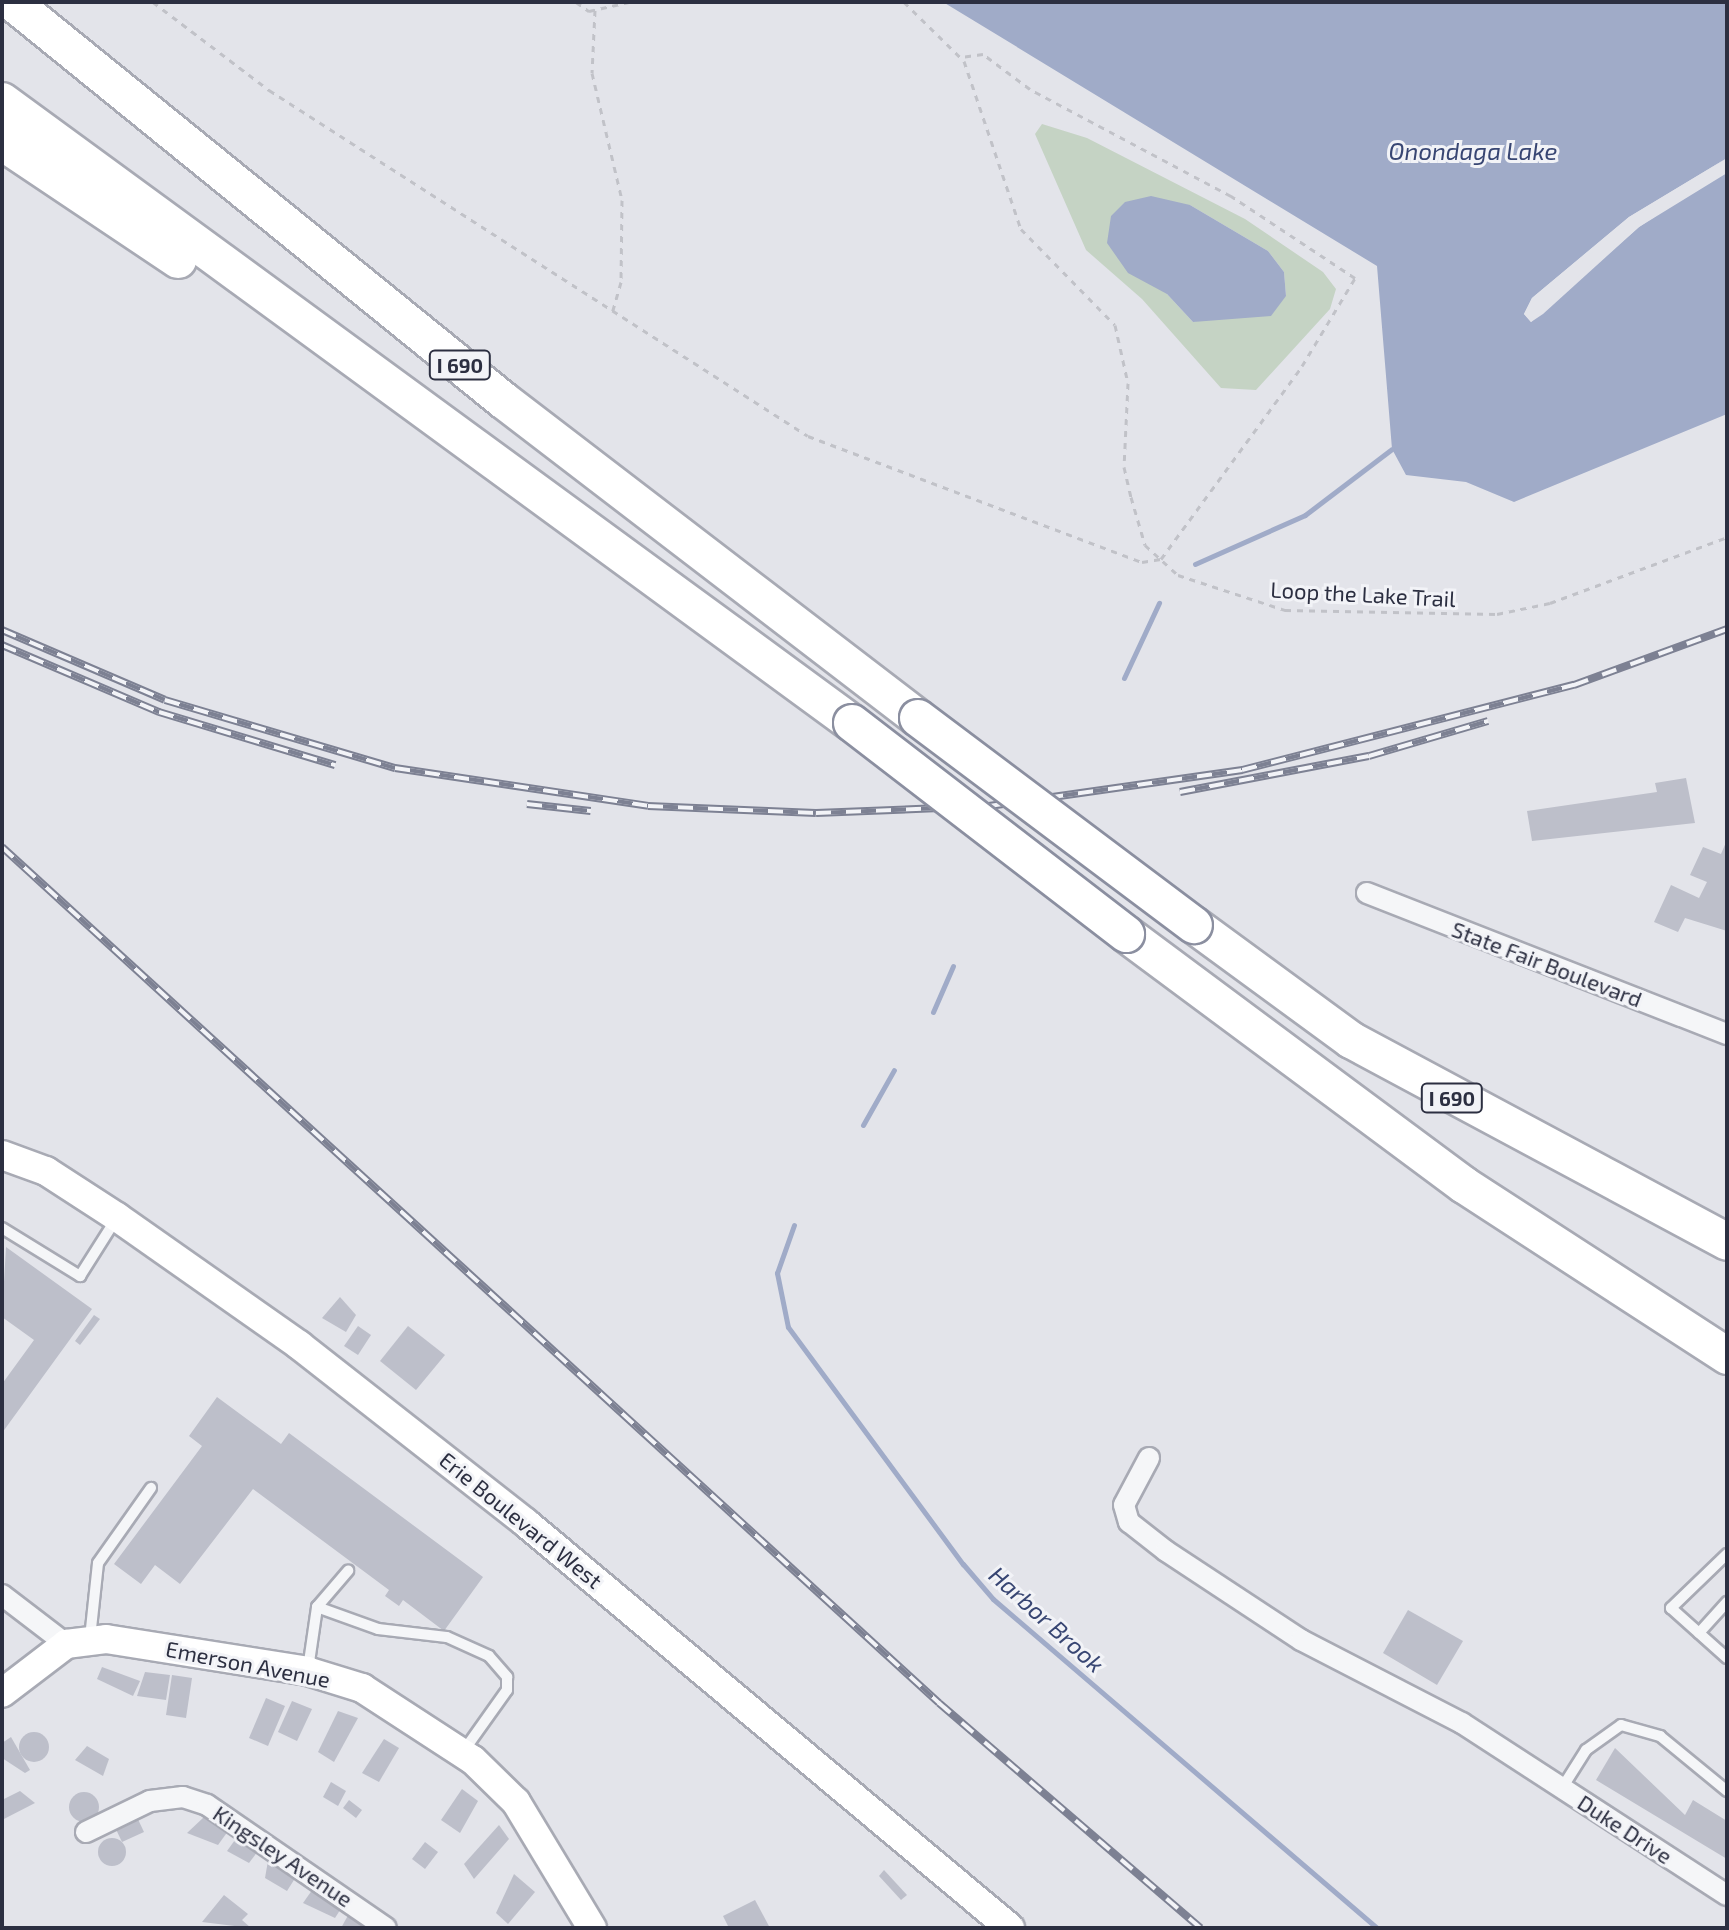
<!DOCTYPE html>
<html>
<head>
<meta charset="utf-8">
<style>
  body { margin:0 }
  #map { position:relative; width:1729px; height:1930px; overflow:hidden; background:#e3e4ea; font-family:"Exo 2",sans-serif }
  div>[style] { position:absolute }
  [style*='--x'] { left:calc(var(--x)*1px); top:calc(var(--y)*1px); width:calc(var(--w)*1px); rotate:calc(var(--a)*1deg) }
  .green>* { inset:0; background:#c5d3c4 }
  .water>* { inset:0; background:#a0abc8 }
  .pier>* { inset:0; background:#e3e4ea }
  .stream>* { height:5px; margin:-2.5px; padding:0 2.5px; transform-origin:2.5px; border-radius:2.5px; background:#a0abc8 }
  .building>* { inset:0; background:#bdbfca }
  .round { border-radius:50% }
  .path>* { height:3px; margin-top:-1.5px; transform-origin:0; background:repeating-linear-gradient(90deg,#c1c2c8 0 6px,transparent 0 12px) }
  .roads { filter:drop-shadow(2px 0 #a8aab4) drop-shadow(-2px 0 #a8aab4) drop-shadow(0 2px #a8aab4) drop-shadow(0 -2px #a8aab4) }
  .lane>* { height:10px; margin:-5px; padding:0 5px; transform-origin:5px; border-radius:5px; background:#f5f6f8 }
  .street>* { height:20px; margin:-10px; padding:0 10px; transform-origin:10px; border-radius:10px; background:#f5f6f8 }
  .secondary>* { height:28px; margin:-14px; padding:0 14px; transform-origin:14px; border-radius:14px; background:#fff }
  .highway>* { height:36px; margin:-18px; padding:0 18px; transform-origin:18px; border-radius:18px; background:#fff }
  .rail>* { height:8px; margin-top:-4px; transform-origin:0; background:repeating-linear-gradient(90deg,#f2f3f7 0 15px,#7d8193 0 30px); box-sizing:border-box; border-block:2px solid #7d8193 }
  .bridges { filter:drop-shadow(2px 0 #8b8fa0) drop-shadow(-2px 0 #8b8fa0) drop-shadow(0 2px #8b8fa0) drop-shadow(0 -2px #8b8fa0) }
  .highway-bridge>* { height:36px; margin:-18px; padding:0 18px; transform-origin:18px; border-radius:18px; background:#fff }
  span { translate:-50% -50%; white-space:nowrap; text-align:center; line-height:1.15; -webkit-text-stroke:6px #f2f3f7; paint-order:stroke }
  .shield-label span { padding:2px 6px; background:#f2f3f7; border:2px solid; border-radius:6px; -webkit-text-stroke-width:0 }
  .shield-label { font-size:20px; color:#2c2f41; font-weight:700 }
  .street-label { font-size:22px; color:#2c2f41 }
  .water-label { font-size:24px; color:#384673; font-style:italic }
  .frame { position:absolute; inset:0; border:4px solid #2c2f41; pointer-events:none }
</style>
</head>
<body>
<div id="map">
  <div class="green">
    <i style="clip-path:polygon(evenodd,1042px 124px,1087px 138px,1245px 219px,1323px 272px,1336px 289px,1330px 309px,1256px 390px,1221px 388px,1142px 299px,1086px 250px,1035px 134px,1042px 124px,1190px 205px,1268px 251px,1284px 272px,1286px 296px,1193px 322px,1167px 294px,1190px 205px)"></i>
  </div>
  <div class="water">
    <i style="clip-path:polygon(943px 2px,1727px 2px,1727px 158px,1629px 217px,1532px 298px,1524px 314px,1531px 322px,1543px 314px,1639px 227px,1727px 173px,1727px 414px,1514px 502px,1466px 482px,1406px 475px,1392px 449px,1377px 266px)"></i>
    <i style="clip-path:polygon(1151px 196px,1190px 205px,1268px 251px,1284px 272px,1286px 296px,1271px 316px,1193px 322px,1167px 294px,1128px 273px,1107px 243px,1111px 216px,1125px 202px)"></i>
  </div>
  <div class="pier">
    <i style="clip-path:polygon(1727px 158px,1631px 220px,1535px 301px,1532px 317px,1637px 224px,1727px 169px,1639px 227px,1531px 322px,1524px 314px,1532px 298px,1629px 217px)"></i>
  </div>
  <div class="stream">
    <i style="--x:1195;--y:564;--w:120;--a:-24"></i>
    <i style="--x:1305;--y:515;--w:109;--a:-37.2"></i>
    <i style="--x:1124;--y:678;--w:83;--a:-65"></i>
    <i style="--x:933;--y:1012;--w:50;--a:-66.5"></i>
    <i style="--x:863;--y:1125;--w:63;--a:-60.6"></i>
    <i style="--x:794;--y:1225;--w:51;--a:109.5"></i>
    <i style="--x:777;--y:1273;--w:55;--a:78.5"></i>
    <i style="--x:788;--y:1327;--w:295;--a:53.6"></i>
    <i style="--x:963;--y:1564;--w:46;--a:49.4"></i>
    <i style="--x:993;--y:1599;--w:506;--a:40.59"></i>
  </div>
  <div class="building">
    <i style="clip-path:polygon(1686px 778px,1695px 823px,1532px 841px,1527px 811px,1657px 792px,1655px 783px)"></i>
    <i style="clip-path:polygon(1727px 840px,1727px 931px,1685px 918px,1678px 932px,1654px 922px,1671px 885px,1699px 898px,1707px 882px,1690px 875px,1703px 847px,1721px 854px)"></i>
    <i style="clip-path:polygon(6px 1247px,92px 1309px,2px 1433px,2px 1384px,34px 1340px,2px 1317px)"></i>
    <i style="clip-path:polygon(340px 1297px,356px 1315px,346px 1332px,322px 1318px)"></i>
    <i style="clip-path:polygon(94px 1315px,100px 1319px,80px 1345px,75px 1341px)"></i>
    <i style="clip-path:polygon(358px 1326px,371px 1335px,358px 1355px,344px 1346px)"></i>
    <i style="clip-path:polygon(408px 1326px,445px 1355px,416px 1390px,380px 1361px)"></i>
    <i style="clip-path:polygon(217px 1397px,281px 1444px,289px 1433px,483px 1577px,444px 1631px,403px 1600px,399px 1606px,385px 1596px,389px 1590px,253px 1489px,180px 1584px,155px 1565px,141px 1584px,114px 1564px,202px 1446px,189px 1436px)"></i>
    <i style="clip-path:polygon(1408px 1610px,1463px 1641px,1437px 1685px,1383px 1653px)"></i>
    <i style="clip-path:polygon(102px 1667px,140px 1681px,133px 1696px,97px 1679px)"></i>
    <i style="clip-path:polygon(145px 1672px,170px 1675px,166px 1700px,137px 1696px)"></i>
    <i style="clip-path:polygon(172px 1675px,192px 1678px,186px 1718px,166px 1715px)"></i>
    <i style="clip-path:polygon(266px 1698px,285px 1706px,268px 1746px,249px 1738px)"></i>
    <i style="clip-path:polygon(292px 1701px,312px 1709px,297px 1741px,278px 1732px)"></i>
    <i style="clip-path:polygon(338px 1711px,358px 1718px,334px 1762px,318px 1752px)"></i>
    <i class="round" style="left:19px;top:1732px;width:30px;height:30px"></i>
    <i style="clip-path:polygon(11px 1737px,30px 1770px,25px 1773px,2px 1758px,2px 1743px)"></i>
    <i style="clip-path:polygon(384px 1739px,399px 1748px,379px 1782px,362px 1773px)"></i>
    <i style="clip-path:polygon(87px 1746px,109px 1759px,103px 1776px,75px 1760px)"></i>
    <i style="clip-path:polygon(1615px 1748px,1685px 1815px,1693px 1800px,1727px 1821px,1727px 1859px,1596px 1780px)"></i>
    <i style="clip-path:polygon(331px 1782px,346px 1791px,338px 1806px,323px 1797px)"></i>
    <i style="clip-path:polygon(462px 1789px,478px 1801px,460px 1833px,441px 1820px)"></i>
    <i style="clip-path:polygon(20px 1791px,35px 1803px,2px 1820px,2px 1800px)"></i>
    <i class="round" style="left:69px;top:1792px;width:30px;height:30px"></i>
    <i style="clip-path:polygon(349px 1800px,362px 1810px,356px 1818px,343px 1808px)"></i>
    <i style="clip-path:polygon(135px 1813px,144px 1832px,122px 1842px,113px 1823px)"></i>
    <i style="clip-path:polygon(204px 1817px,231px 1827px,218px 1845px,187px 1833px)"></i>
    <i style="clip-path:polygon(499px 1825px,509px 1839px,474px 1879px,464px 1864px)"></i>
    <i style="clip-path:polygon(240px 1833px,258px 1851px,249px 1863px,227px 1851px)"></i>
    <i class="round" style="left:98px;top:1838px;width:28px;height:28px"></i>
    <i style="clip-path:polygon(425px 1842px,438px 1852px,425px 1869px,412px 1859px)"></i>
    <i style="clip-path:polygon(269px 1855px,299px 1872px,287px 1891px,265px 1878px)"></i>
    <i style="clip-path:polygon(884px 1870px,907px 1895px,901px 1900px,879px 1876px)"></i>
    <i style="clip-path:polygon(514px 1874px,535px 1892px,508px 1924px,496px 1913px)"></i>
    <i style="clip-path:polygon(315px 1886px,342px 1907px,335px 1918px,303px 1903px)"></i>
    <i style="clip-path:polygon(224px 1895px,248px 1914px,242px 1920px,251px 1928px,202px 1922px)"></i>
    <i style="clip-path:polygon(755px 1900px,770px 1928px,729px 1928px,723px 1916px)"></i>
    <i style="clip-path:polygon(351px 1910px,375px 1928px,341px 1928px)"></i>
  </div>
  <div class="path">
    <i style="--x:153;--y:2;--w:146;--a:37.2"></i>
    <i style="--x:269;--y:90;--w:640;--a:32.7"></i>
    <i style="--x:808;--y:436;--w:357;--a:20.7"></i>
    <i style="--x:1142;--y:562;--w:19;--a:-9"></i>
    <i style="--x:1161;--y:559;--w:239;--a:-53.8"></i>
    <i style="--x:1302;--y:366;--w:103;--a:-58.9"></i>
    <i style="--x:1355;--y:278;--w:149;--a:-146.5"></i>
    <i style="--x:1231;--y:196;--w:228;--a:-152"></i>
    <i style="--x:1030;--y:89;--w:59;--a:-143.3"></i>
    <i style="--x:983;--y:54;--w:22;--a:172"></i>
    <i style="--x:576;--y:2;--w:16;--a:35"></i>
    <i style="--x:589;--y:11;--w:41;--a:-12.7"></i>
    <i style="--x:904;--y:2;--w:84;--a:44.5"></i>
    <i style="--x:964;--y:61;--w:177;--a:71.3"></i>
    <i style="--x:1021;--y:229;--w:134;--a:45.6"></i>
    <i style="--x:1115;--y:325;--w:59;--a:77.4"></i>
    <i style="--x:1128;--y:383;--w:84;--a:92.7"></i>
    <i style="--x:1124;--y:467;--w:31;--a:77"></i>
    <i style="--x:1131;--y:497;--w:50;--a:73.7"></i>
    <i style="--x:1145;--y:545;--w:45;--a:42.3"></i>
    <i style="--x:1178;--y:575;--w:113;--a:18.1"></i>
    <i style="--x:1285;--y:610;--w:212;--a:1.1"></i>
    <i style="--x:1497;--y:614;--w:54;--a:-11.7"></i>
    <i style="--x:1550;--y:603;--w:189;--a:-20.4"></i>
    <i style="--x:595;--y:10;--w:63;--a:92.7"></i>
    <i style="--x:592;--y:73;--w:130;--a:76.7"></i>
    <i style="--x:622;--y:200;--w:82;--a:90.7"></i>
    <i style="--x:621;--y:282;--w:32;--a:106"></i>
  </div>
  <div class="roads">
    <div class="lane">
      <i style="--x:2;--y:1228;--w:92;--a:31.6"></i>
      <i style="--x:80;--y:1276;--w:67;--a:-57.7"></i>
      <i style="--x:1727;--y:1554;--w:78;--a:136"></i>
      <i style="--x:1671;--y:1608;--w:75;--a:41.8"></i>
      <i style="--x:317;--y:1607;--w:65;--a:19.8"></i>
      <i style="--x:378;--y:1629;--w:69;--a:6.6"></i>
      <i style="--x:447;--y:1637;--w:46;--a:24.3"></i>
      <i style="--x:489;--y:1656;--w:28;--a:49"></i>
      <i style="--x:507;--y:1677;--w:13;--a:90"></i>
      <i style="--x:507;--y:1690;--w:76;--a:125.4"></i>
      <i style="--x:1699;--y:1633;--w:42;--a:-47.9"></i>
      <i style="--x:90;--y:1638;--w:75;--a:-83.9"></i>
      <i style="--x:98;--y:1563;--w:92;--a:-54.8"></i>
      <i style="--x:308;--y:1669;--w:63;--a:-81.7"></i>
      <i style="--x:317;--y:1607;--w:48;--a:-49.3"></i>
      <i style="--x:1562;--y:1788;--w:45;--a:-57.7"></i>
      <i style="--x:1586;--y:1750;--w:43;--a:-35.5"></i>
      <i style="--x:1621;--y:1725;--w:41;--a:15.8"></i>
      <i style="--x:1660;--y:1736;--w:87;--a:39.4"></i>
    </div>
    <div class="street">
      <i style="--x:1367;--y:893;--w:387;--a:21.4"></i>
      <i style="--x:1149;--y:1458;--w:53;--a:118"></i>
      <i style="--x:1124;--y:1505;--w:18;--a:74"></i>
      <i style="--x:1129;--y:1522;--w:47;--a:38.1"></i>
      <i style="--x:1166;--y:1551;--w:162;--a:33.4"></i>
      <i style="--x:1301;--y:1640;--w:181;--a:27.3"></i>
      <i style="--x:1462;--y:1723;--w:316;--a:33"></i>
      <i style="--x:2;--y:1595;--w:81;--a:37.4"></i>
      <i style="--x:86;--y:1832;--w:71;--a:-25.8"></i>
      <i style="--x:150;--y:1801;--w:33;--a:-7"></i>
      <i style="--x:183;--y:1797;--w:25;--a:18"></i>
      <i style="--x:207;--y:1805;--w:217;--a:34.5"></i>
    </div>
    <div class="secondary">
      <i style="--x:2;--y:1155;--w:47;--a:20"></i>
      <i style="--x:46;--y:1171;--w:85;--a:32.9"></i>
      <i style="--x:117;--y:1217;--w:223;--a:35.1"></i>
      <i style="--x:299;--y:1345;--w:288;--a:38.1"></i>
      <i style="--x:526;--y:1523;--w:631;--a:39.92"></i>
      <i style="--x:2;--y:1693;--w:81;--a:-37.4"></i>
      <i style="--x:66;--y:1644;--w:40;--a:-7.1"></i>
      <i style="--x:106;--y:1639;--w:204;--a:9"></i>
      <i style="--x:307;--y:1671;--w:58;--a:17.2"></i>
      <i style="--x:362;--y:1688;--w:132;--a:33"></i>
      <i style="--x:473;--y:1760;--w:60;--a:44.3"></i>
      <i style="--x:516;--y:1802;--w:147;--a:58.9"></i>
    </div>
    <div class="highway">
      <i style="--x:12;--y:2;--w:632;--a:39.03"></i>
      <i style="--x:503;--y:400;--w:523;--a:37.46"></i>
      <i style="--x:2;--y:101;--w:1053;--a:36.2"></i>
      <i style="--x:2;--y:142;--w:212;--a:33.8"></i>
      <i style="--x:1194;--y:925;--w:195;--a:36.2"></i>
      <i style="--x:1351;--y:1040;--w:427;--a:28.2"></i>
      <i style="--x:1126;--y:934;--w:421;--a:36.6"></i>
      <i style="--x:1464;--y:1185;--w:314;--a:33"></i>
    </div>
  </div>
  <div class="rail">
    <i style="--x:2;--y:630;--w:177;--a:23.2"></i>
    <i style="--x:165;--y:700;--w:240;--a:16.5"></i>
    <i style="--x:395;--y:768;--w:256;--a:8.5"></i>
    <i style="--x:648;--y:806;--w:168;--a:2.4"></i>
    <i style="--x:816;--y:813;--w:173;--a:-2.3"></i>
    <i style="--x:989;--y:806;--w:256;--a:-8.1"></i>
    <i style="--x:1242;--y:770;--w:343;--a:-14.4"></i>
    <i style="--x:1574;--y:685;--w:163;--a:-20.1"></i>
    <i style="--x:2;--y:645;--w:171;--a:23.1"></i>
    <i style="--x:159;--y:712;--w:184;--a:16.8"></i>
    <i style="--x:1180;--y:792;--w:192;--a:-10.8"></i>
    <i style="--x:1369;--y:756;--w:124;--a:-16.4"></i>
    <i style="--x:527;--y:804;--w:64;--a:6.2"></i>
    <i style="--x:2;--y:847;--w:1269;--a:42.41"></i>
    <i style="--x:939;--y:1703;--w:345;--a:40.7"></i>
  </div>
  <div class="bridges">
    <div class="highway-bridge">
      <i style="--x:918;--y:718;--w:345;--a:36.9"></i>
      <i style="--x:852;--y:723;--w:346;--a:37.6"></i>
    </div>
  </div>
  <div class="shield-label">
    <span style="left:460px;top:365px">I 690</span>
    <span style="left:1452px;top:1098px">I 690</span>
  </div>
  <div class="street-label">
    <span style="left:1363px;top:594px;rotate:3deg">Loop the Lake Trail</span>
    <span style="left:1547px;top:964px;rotate:21deg">State Fair Boulevard</span>
    <span style="left:521px;top:1520px;rotate:39deg">Erie Boulevard West</span>
    <span style="left:248px;top:1664px;rotate:11deg">Emerson Avenue</span>
    <span style="left:1625px;top:1829px;rotate:33deg">Duke Drive</span>
    <span style="left:283px;top:1856px;rotate:34deg">Kingsley Avenue</span>
  </div>
  <div class="water-label">
    <span style="left:1473px;top:151px">Onondaga Lake</span>
    <span style="left:1047px;top:1619px;rotate:42deg">Harbor Brook</span>
  </div>
  <div class="frame"></div>
</div>
</body>
</html>
